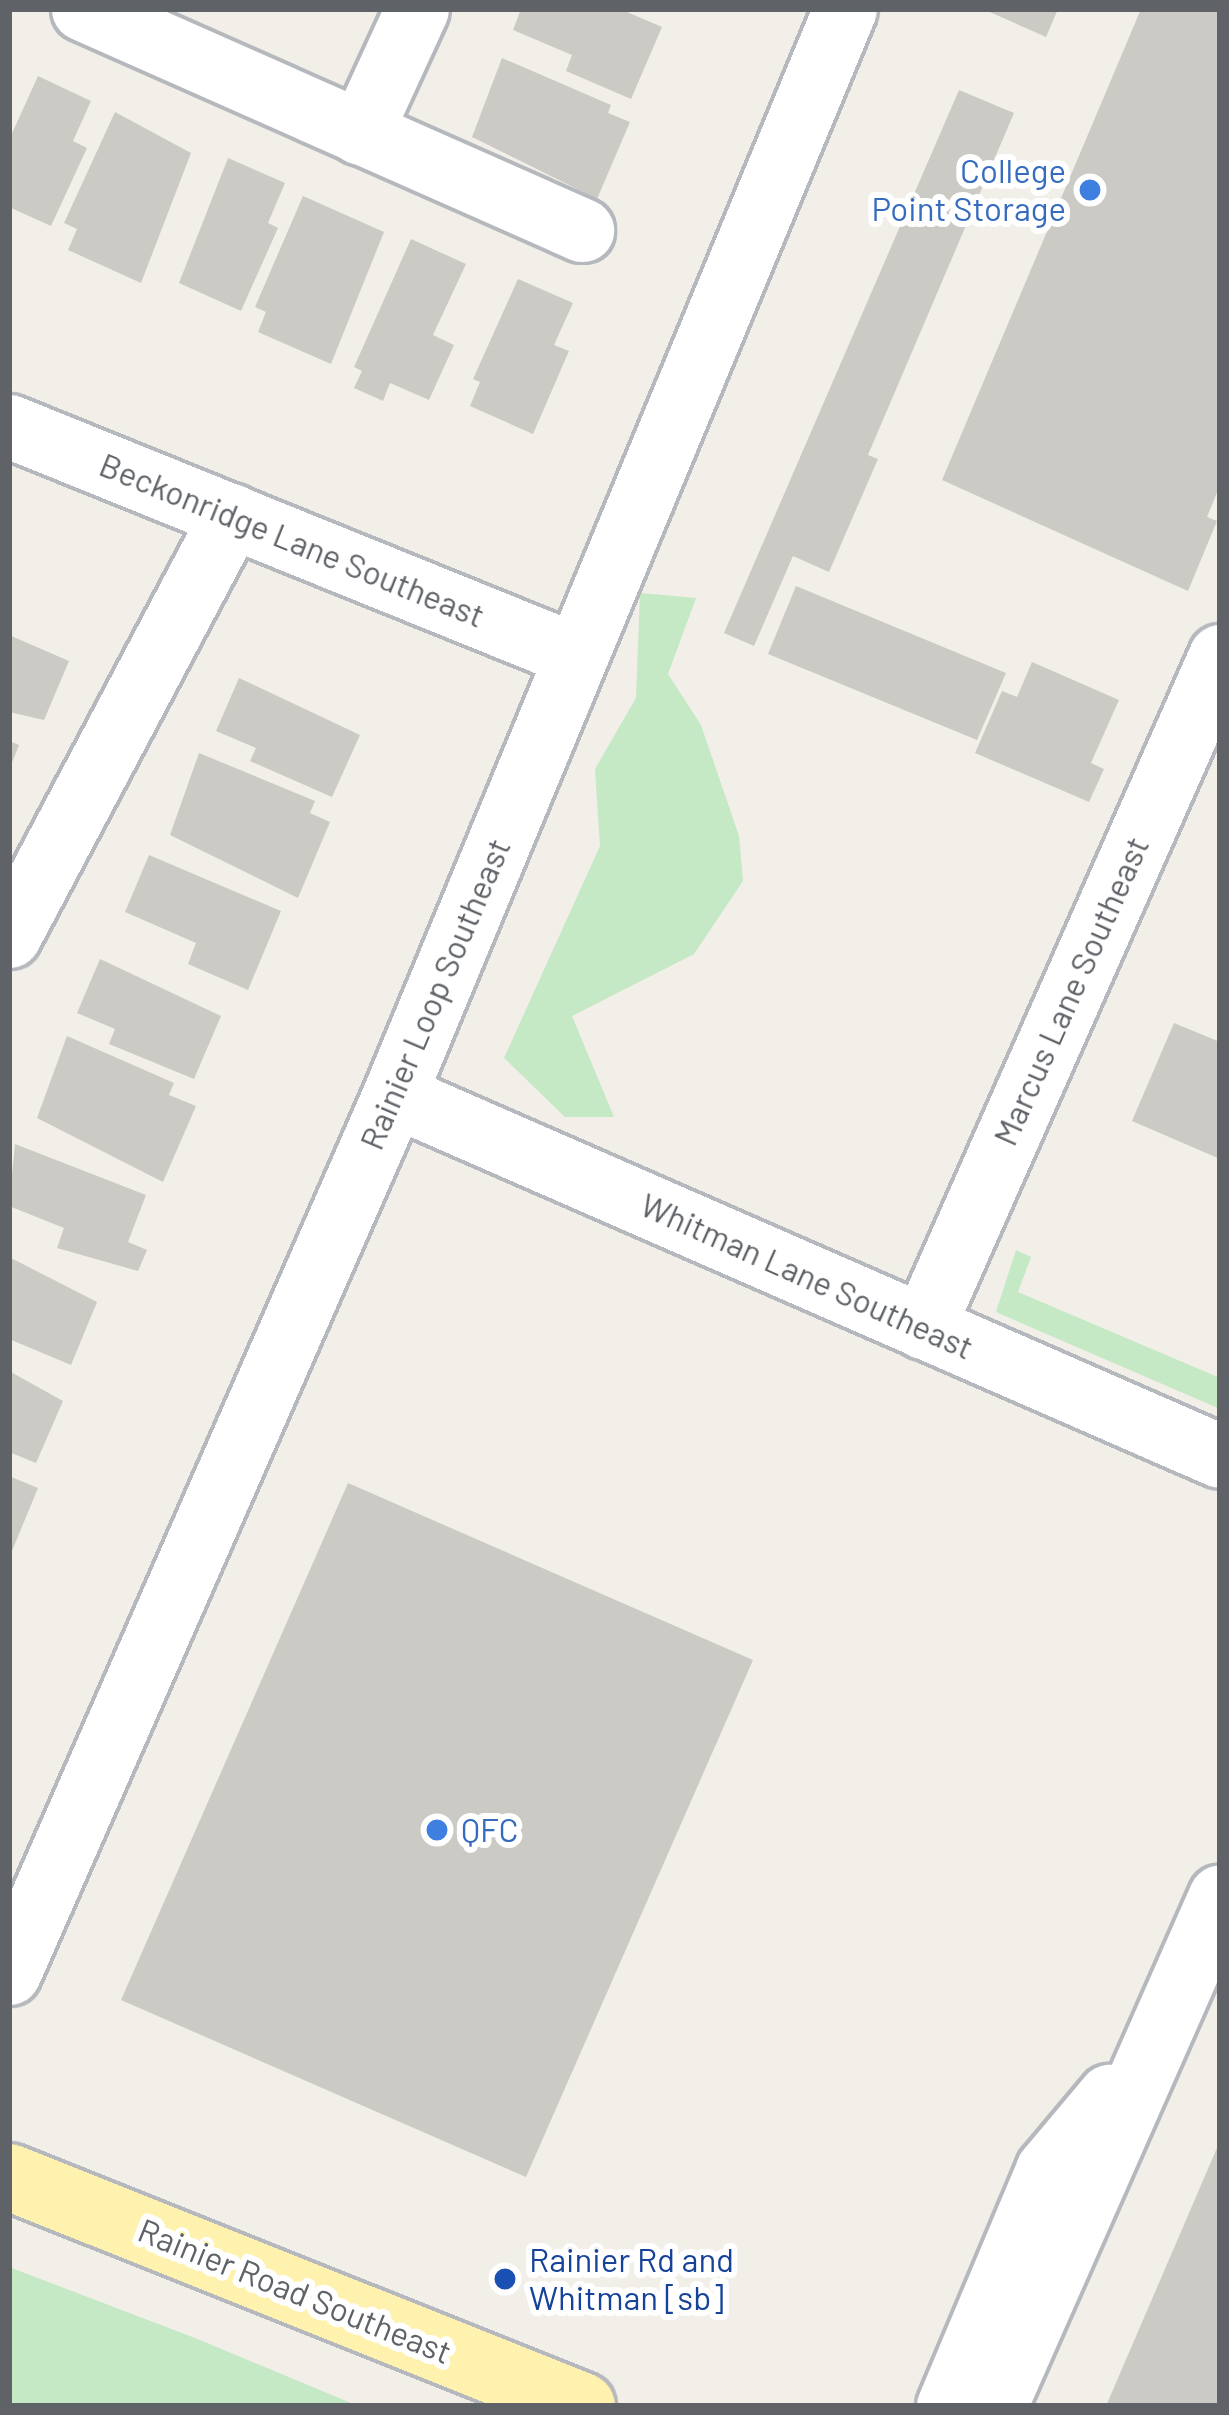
<!DOCTYPE html>
<html>
<head>
<meta charset="utf-8">
<style>
  body { margin:0 }
  #map { position:relative; width:1229px; height:2415px; overflow:hidden; background:#f1efe8; font-family:Barlow,sans-serif }
  div>[style] { position:absolute }
  [style*='--x'] { left:calc(var(--x)*1px); top:calc(var(--y)*1px); width:calc(var(--w)*1px); rotate:calc(var(--a)*1deg) }
  .green>* { inset:0; background:#c5e8c5 }
  .building>* { inset:0; background:#cccac5 }
  .roads { filter:drop-shadow(3px 0 #b5b8bc) drop-shadow(-3px 0 #b5b8bc) drop-shadow(0 3px #b5b8bc) drop-shadow(0 -3px #b5b8bc) }
  .minor>* { height:63px; margin:-31.5px; padding:0 31.5px; transform-origin:31.5px; border-radius:31.5px; background:#fff }
  .major>* { height:66px; margin:-33px; padding:0 33px; transform-origin:33px; border-radius:33px; background:#fff2af }
  .dots>* { width:33px; height:33px; translate:-50% -50%; box-sizing:border-box; border:6px solid #fff; border-radius:50% }
  span { translate:-50% -50%; white-space:nowrap; text-align:center; line-height:1.15; -webkit-text-stroke:12px #fff; paint-order:stroke }
  .shop-label { font-size:33px; color:#366cbe }
  .right { translate:-100% -50%; text-align:right }
  .left { translate:0 -50%; text-align:left }
  .street-label { font-size:33px; color:#5f6368 }
  .transit-label { font-size:33px; color:#164399 }
  .frame { position:absolute; inset:0; border:12px solid #5f6368; pointer-events:none }
</style>
</head>
<body>
<div id="map">
  <div class="green">
    <i style="clip-path:polygon(640px 593px,696px 598px,668px 674px,701px 725px,739px 836px,743px 881px,694px 954px,572px 1016px,614px 1117px,565px 1117px,504px 1058px,600px 846px,595px 769px,636px 698px)"></i>
    <i style="clip-path:polygon(1016px 1250px,1031px 1257px,1018px 1292px,1220px 1378px,1220px 1409px,996px 1312px)"></i>
    <i style="clip-path:polygon(9px 2267px,195px 2338px,358px 2406px,9px 2406px)"></i>
  </div>
  <div class="building">
    <i style="clip-path:polygon(521px 9px,620px 9px,662px 27px,631px 99px,566px 71px,572px 55px,513px 30px)"></i>
    <i style="clip-path:polygon(983px 9px,1058px 9px,1046px 37px)"></i>
    <i style="clip-path:polygon(1141px 9px,1220px 9px,1220px 485px,1207px 517px,1217px 521px,1188px 591px,942px 480px)"></i>
    <i style="clip-path:polygon(502px 58px,611px 105px,608px 113px,630px 122px,597px 199px,472px 137px)"></i>
    <i style="clip-path:polygon(38px 76px,91px 101px,73px 141px,87px 148px,51px 226px,9px 207px,9px 140px)"></i>
    <i style="clip-path:polygon(959px 90px,1014px 113px,868px 455px,878px 459px,829px 572px,793px 556px,754px 646px,724px 633px)"></i>
    <i style="clip-path:polygon(115px 112px,191px 153px,141px 283px,68px 250px,77px 229px,64px 223px)"></i>
    <i style="clip-path:polygon(228px 158px,285px 183px,268px 223px,278px 228px,241px 311px,179px 283px)"></i>
    <i style="clip-path:polygon(303px 196px,384px 232px,331px 364px,258px 332px,266px 312px,255px 307px)"></i>
    <i style="clip-path:polygon(411px 239px,466px 264px,433px 335px,454px 345px,429px 400px,390px 383px,383px 401px,354px 388px,362px 371px,354px 367px)"></i>
    <i style="clip-path:polygon(518px 279px,573px 303px,554px 345px,569px 351px,533px 434px,470px 406px,480px 382px,473px 379px)"></i>
    <i style="clip-path:polygon(796px 586px,1006px 673px,977px 740px,768px 654px)"></i>
    <i style="clip-path:polygon(9px 635px,69px 661px,44px 720px,9px 712px)"></i>
    <i style="clip-path:polygon(1032px 662px,1119px 700px,1091px 763px,1104px 769px,1089px 802px,975px 753px,1002px 691px,1017px 697px)"></i>
    <i style="clip-path:polygon(239px 678px,360px 735px,332px 797px,250px 761px,256px 748px,216px 731px)"></i>
    <i style="clip-path:polygon(9px 741px,19px 745px,9px 770px)"></i>
    <i style="clip-path:polygon(199px 753px,315px 801px,310px 813px,330px 822px,298px 898px,170px 835px)"></i>
    <i style="clip-path:polygon(149px 855px,281px 911px,248px 990px,188px 964px,196px 943px,125px 912px)"></i>
    <i style="clip-path:polygon(100px 959px,221px 1016px,194px 1079px,109px 1044px,115px 1029px,77px 1013px)"></i>
    <i style="clip-path:polygon(1174px 1023px,1220px 1042px,1220px 1159px,1132px 1121px)"></i>
    <i style="clip-path:polygon(67px 1036px,174px 1083px,169px 1095px,196px 1106px,163px 1182px,37px 1118px)"></i>
    <i style="clip-path:polygon(15px 1144px,146px 1195px,128px 1242px,147px 1250px,138px 1271px,57px 1248px,64px 1228px,9px 1206px)"></i>
    <i style="clip-path:polygon(9px 1257px,97px 1302px,71px 1365px,9px 1339px)"></i>
    <i style="clip-path:polygon(9px 1371px,63px 1401px,36px 1463px,9px 1452px)"></i>
    <i style="clip-path:polygon(9px 1476px,38px 1488px,9px 1558px)"></i>
    <i style="clip-path:polygon(348px 1483px,753px 1660px,526px 2177px,121px 2000px)"></i>
    <i style="clip-path:polygon(1220px 2141px,1220px 2406px,1106px 2406px)"></i>
  </div>
  <div class="roads">
    <div class="minor">
      <i style="--x:83;--y:9;--w:546;--a:23.89"></i>
      <i style="--x:360;--y:133;--w:136;--a:-65.3"></i>
      <i style="--x:9;--y:426;--w:611;--a:22.03"></i>
      <i style="--x:9;--y:936;--w:476;--a:-62.1"></i>
      <i style="--x:394;--y:1095;--w:901;--a:23.61"></i>
      <i style="--x:923;--y:1327;--w:734;--a:-66.12"></i>
      <i style="--x:9;--y:1973;--w:959;--a:-66.32"></i>
      <i style="--x:394;--y:1095;--w:1176;--a:-67.45"></i>
      <i style="--x:948;--y:2406;--w:256;--a:-67.2"></i>
      <i style="--x:1047;--y:2170;--w:97;--a:-50"></i>
      <i style="--x:995;--y:2406;--w:557;--a:-66.19"></i>
    </div>
    <div class="major">
      <i style="--x:9;--y:2177;--w:617;--a:21.78"></i>
    </div>
  </div>
  <div class="dots">
    <i style="left:1090px;top:190px;background:#3f7fe0"></i>
    <i style="left:437px;top:1830px;background:#3f7fe0"></i>
    <i style="left:505px;top:2279px;background:#1a4fb4"></i>
  </div>
  <div class="shop-label">
    <span class="right" style="left:1066px;top:190px">College<br>Point Storage</span>
    <span class="left" style="left:461px;top:1830px">QFC</span>
  </div>
  <div class="street-label">
    <span style="left:292px;top:540px;rotate:22deg">Beckonridge Lane Southeast</span>
    <span style="left:1071px;top:991px;rotate:-66deg">Marcus Lane Southeast</span>
    <span style="left:435px;top:994px;rotate:-67deg">Rainier Loop Southeast</span>
    <span style="left:807px;top:1276px;rotate:24deg">Whitman Lane Southeast</span>
    <span style="left:295px;top:2291px;rotate:22deg">Rainier Road Southeast</span>
  </div>
  <div class="transit-label">
    <span class="left" style="left:529px;top:2279px">Rainier Rd and<br>Whitman [sb]</span>
  </div>
  <div class="frame"></div>
</div>
</body>
</html>
